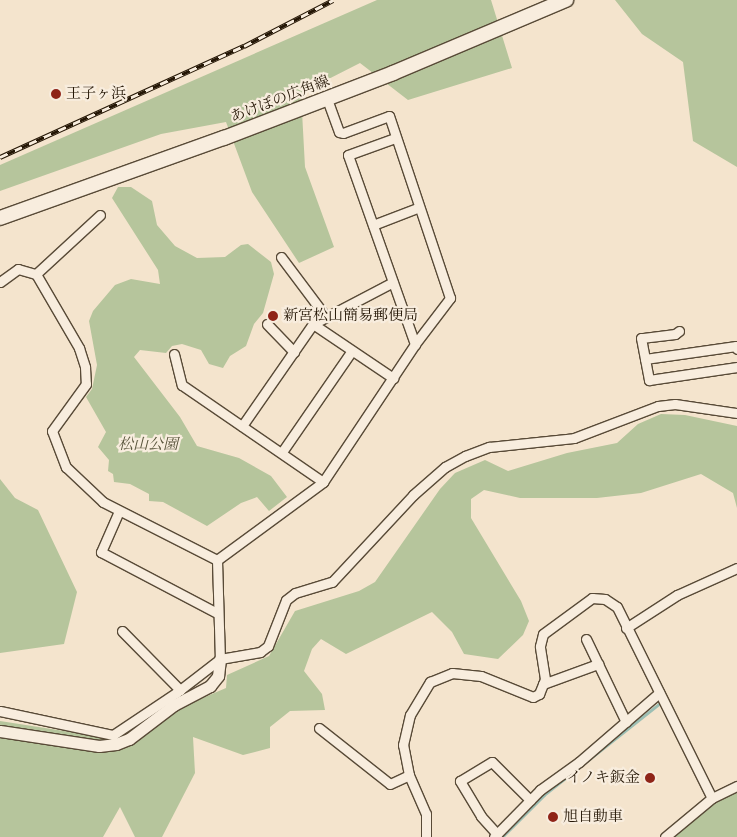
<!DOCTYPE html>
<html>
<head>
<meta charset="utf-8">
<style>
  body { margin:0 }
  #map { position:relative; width:737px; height:837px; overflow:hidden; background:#f4e4cd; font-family:Alegreya,"Noto Serif JP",serif }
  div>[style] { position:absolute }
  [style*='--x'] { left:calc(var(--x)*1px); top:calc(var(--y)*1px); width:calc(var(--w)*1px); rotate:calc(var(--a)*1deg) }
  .green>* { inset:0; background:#b6c59c }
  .stream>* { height:2.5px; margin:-1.25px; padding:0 1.25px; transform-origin:1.25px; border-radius:1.25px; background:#9cbfb4 }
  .roads { filter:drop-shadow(1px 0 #584a37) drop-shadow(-1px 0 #584a37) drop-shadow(0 1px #584a37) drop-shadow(0 -1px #584a37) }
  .minor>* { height:9px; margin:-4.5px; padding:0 4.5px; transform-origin:4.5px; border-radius:4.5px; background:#f8edde }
  .tertiary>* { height:11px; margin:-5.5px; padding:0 5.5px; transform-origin:5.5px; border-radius:5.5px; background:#f8edde }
  .secondary>* { height:14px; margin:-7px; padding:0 7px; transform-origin:7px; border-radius:7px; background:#f8edde }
  .rail>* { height:4.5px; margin-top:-2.25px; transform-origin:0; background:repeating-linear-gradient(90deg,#f8edde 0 8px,#241605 0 16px); box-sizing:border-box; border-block:1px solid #241605 }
  .dots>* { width:14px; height:14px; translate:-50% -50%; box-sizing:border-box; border:2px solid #f8edde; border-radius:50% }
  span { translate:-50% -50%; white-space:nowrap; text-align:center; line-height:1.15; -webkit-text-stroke:4.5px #f8edde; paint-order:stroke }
  .poi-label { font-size:15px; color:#241605 }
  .left { translate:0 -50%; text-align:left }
  .right { translate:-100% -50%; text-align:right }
  .street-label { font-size:15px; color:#241605 }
  .park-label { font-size:15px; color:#57533a; font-style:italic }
</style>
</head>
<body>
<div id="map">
  <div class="green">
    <i style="clip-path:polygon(377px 0,491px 0,512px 68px,408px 100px,360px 63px,301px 93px,305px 167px,334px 247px,299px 263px,252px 192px,226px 122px,161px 134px,0 191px,0 165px)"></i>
    <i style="clip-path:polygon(615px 0,737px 0,737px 167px,693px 141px,683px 62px,642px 34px)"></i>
    <i style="clip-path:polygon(118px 187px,131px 187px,152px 201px,157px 225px,175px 246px,197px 258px,225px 257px,241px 245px,248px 244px,271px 262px,274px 274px,263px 313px,254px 324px,246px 346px,230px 356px,223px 368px,209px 364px,201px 350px,182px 344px,172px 346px,166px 353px,140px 350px,134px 357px,180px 417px,197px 446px,239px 458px,271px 476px,287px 497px,269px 511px,257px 497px,241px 503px,207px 526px,163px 502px,149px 501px,149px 494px,130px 484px,114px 482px,113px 474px,108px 471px,109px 460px,98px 447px,106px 432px,86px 397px,92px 389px,97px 365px,89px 321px,93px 311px,115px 285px,131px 279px,160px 284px,158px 270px,112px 198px)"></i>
    <i style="clip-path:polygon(661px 414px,685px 415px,737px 426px,737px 508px,733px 493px,701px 474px,641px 493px,597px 498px,520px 498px,484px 490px,471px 499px,471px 518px,521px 601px,529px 621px,523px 635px,498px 659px,464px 654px,452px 632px,432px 612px,346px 654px,321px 639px,312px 649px,304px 671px,322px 694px,325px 710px,290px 711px,270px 727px,270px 748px,243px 755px,193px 737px,195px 773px,162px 837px,135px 837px,120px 807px,103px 837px,0 837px,0 721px,109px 738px,226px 688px,227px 675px,269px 656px,295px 611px,359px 591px,375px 582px,440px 489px,455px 473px,485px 460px,508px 471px,567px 453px,617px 443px,638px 424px)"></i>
    <i style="clip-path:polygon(0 479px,15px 498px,38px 510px,77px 592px,64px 644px,0 653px)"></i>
    <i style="clip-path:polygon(737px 792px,737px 837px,674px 837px,708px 806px)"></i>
  </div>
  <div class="stream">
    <i style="--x:502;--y:837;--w:59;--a:-45"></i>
    <i style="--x:544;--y:795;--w:147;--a:-38.4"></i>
  </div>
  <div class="roads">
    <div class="minor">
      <i style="--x:395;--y:138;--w:50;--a:160.1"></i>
      <i style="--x:348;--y:155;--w:201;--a:70.5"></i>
      <i style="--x:373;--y:225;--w:47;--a:-21.1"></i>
      <i style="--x:281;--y:257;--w:75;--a:53.1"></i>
      <i style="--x:36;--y:274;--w:87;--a:-42.7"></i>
      <i style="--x:0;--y:282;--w:22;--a:-36"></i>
      <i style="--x:18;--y:269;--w:19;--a:16"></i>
      <i style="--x:36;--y:274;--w:86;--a:59.8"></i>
      <i style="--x:79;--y:348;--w:20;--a:72"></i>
      <i style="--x:85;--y:367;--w:17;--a:87"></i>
      <i style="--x:86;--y:384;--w:58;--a:125.9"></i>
      <i style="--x:52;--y:431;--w:39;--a:69"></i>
      <i style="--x:66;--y:467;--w:51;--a:43.4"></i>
      <i style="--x:103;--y:502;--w:128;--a:27"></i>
      <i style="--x:267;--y:324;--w:39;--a:46"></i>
      <i style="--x:313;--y:324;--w:97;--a:34"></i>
      <i style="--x:679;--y:331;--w:5;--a:143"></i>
      <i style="--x:675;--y:334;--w:34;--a:173"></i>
      <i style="--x:641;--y:338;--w:43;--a:79.2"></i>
      <i style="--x:649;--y:380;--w:89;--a:-8.4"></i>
      <i style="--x:174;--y:354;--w:32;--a:76"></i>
      <i style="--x:182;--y:385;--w:171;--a:34.5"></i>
      <i style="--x:645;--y:359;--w:92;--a:-8.1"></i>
      <i style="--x:736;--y:346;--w:3;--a:72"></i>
      <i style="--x:242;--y:426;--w:124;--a:-55.2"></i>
      <i style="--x:313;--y:324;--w:90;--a:-27.7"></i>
      <i style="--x:282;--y:452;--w:121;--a:-55.4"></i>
      <i style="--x:119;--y:511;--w:45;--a:113.7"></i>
      <i style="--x:101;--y:552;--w:131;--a:27.7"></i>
      <i style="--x:217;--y:560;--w:132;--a:-36.3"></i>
      <i style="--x:323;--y:482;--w:166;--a:-56.3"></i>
      <i style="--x:415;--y:344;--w:58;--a:-52.7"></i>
      <i style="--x:450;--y:298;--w:192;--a:-108.5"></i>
      <i style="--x:389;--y:116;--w:49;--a:159.7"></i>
      <i style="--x:343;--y:133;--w:4;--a:-166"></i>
      <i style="--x:339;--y:132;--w:35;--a:-110"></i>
      <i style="--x:217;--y:560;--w:99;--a:88.3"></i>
      <i style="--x:626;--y:628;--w:61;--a:-32.9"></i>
      <i style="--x:677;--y:595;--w:66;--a:-24.2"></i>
      <i style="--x:122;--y:631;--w:83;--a:45.5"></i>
      <i style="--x:586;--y:639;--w:92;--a:64.3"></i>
      <i style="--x:543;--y:684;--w:59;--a:-20"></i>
      <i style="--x:0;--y:711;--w:116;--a:12"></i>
      <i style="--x:113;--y:735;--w:76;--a:-33.7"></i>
      <i style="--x:176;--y:693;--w:56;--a:-37.7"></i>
      <i style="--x:220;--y:659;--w:41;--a:-9.9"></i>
      <i style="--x:260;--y:652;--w:10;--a:-37"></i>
      <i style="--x:268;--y:646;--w:49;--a:-68.6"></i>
      <i style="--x:286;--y:600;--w:11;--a:-38"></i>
      <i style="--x:295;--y:593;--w:39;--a:-17"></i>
      <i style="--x:332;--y:582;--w:119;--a:-47"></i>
      <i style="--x:413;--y:495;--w:43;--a:-41.2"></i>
      <i style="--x:445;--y:467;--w:23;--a:-29"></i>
      <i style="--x:465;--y:456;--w:26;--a:-21"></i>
      <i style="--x:489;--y:447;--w:85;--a:-6"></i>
      <i style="--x:574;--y:438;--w:90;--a:-20.9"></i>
      <i style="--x:658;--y:406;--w:17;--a:-7"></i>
      <i style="--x:675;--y:404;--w:63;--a:8.3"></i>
      <i style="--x:319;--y:728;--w:90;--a:38.3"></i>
      <i style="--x:390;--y:784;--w:21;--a:-25"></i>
      <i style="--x:497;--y:834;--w:24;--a:-132"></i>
      <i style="--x:481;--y:816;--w:41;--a:-121"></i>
      <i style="--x:460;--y:781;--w:37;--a:-31"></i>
      <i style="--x:492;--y:762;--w:54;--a:45"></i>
      <i style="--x:426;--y:837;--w:23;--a:-90"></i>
      <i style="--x:426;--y:814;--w:43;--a:-113.6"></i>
      <i style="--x:409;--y:775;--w:31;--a:-101"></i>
      <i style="--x:403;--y:745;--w:31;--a:-77"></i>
      <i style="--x:410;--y:715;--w:39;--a:-59"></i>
      <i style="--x:430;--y:682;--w:24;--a:-22"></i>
      <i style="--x:452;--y:673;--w:29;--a:6"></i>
      <i style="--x:481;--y:676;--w:56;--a:22"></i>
      <i style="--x:533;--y:697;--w:7;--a:-27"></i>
      <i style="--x:539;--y:694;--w:16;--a:-68"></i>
      <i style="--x:545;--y:679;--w:33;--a:-99"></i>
      <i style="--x:540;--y:646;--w:12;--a:-76"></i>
      <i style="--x:543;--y:634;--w:61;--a:-36.3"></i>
      <i style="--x:592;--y:598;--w:13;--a:4"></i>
      <i style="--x:605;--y:599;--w:14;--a:34"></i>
      <i style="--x:617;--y:607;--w:213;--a:63.6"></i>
      <i style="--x:494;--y:837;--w:66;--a:-45.6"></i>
      <i style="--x:540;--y:790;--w:48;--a:-35.7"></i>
      <i style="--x:579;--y:762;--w:106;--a:-40.8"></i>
      <i style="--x:665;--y:837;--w:61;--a:-39.7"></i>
      <i style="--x:712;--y:798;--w:28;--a:-26"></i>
    </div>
    <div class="tertiary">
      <i style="--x:0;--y:731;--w:100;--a:8.6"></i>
      <i style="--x:99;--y:746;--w:17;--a:-7"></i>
      <i style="--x:116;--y:744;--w:14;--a:-21"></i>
      <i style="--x:129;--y:739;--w:56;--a:-37.1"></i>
      <i style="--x:174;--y:705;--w:41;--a:-27.8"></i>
      <i style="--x:210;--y:686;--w:13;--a:-51"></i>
      <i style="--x:218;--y:676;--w:17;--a:-83"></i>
    </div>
    <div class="secondary">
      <i style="--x:0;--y:218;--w:238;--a:-19.7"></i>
      <i style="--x:224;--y:138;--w:181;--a:-21"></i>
      <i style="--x:393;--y:73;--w:188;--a:-22.9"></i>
    </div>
  </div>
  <div class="rail">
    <i style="--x:0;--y:157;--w:268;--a:-24.5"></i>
    <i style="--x:244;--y:46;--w:100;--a:-27.3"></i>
  </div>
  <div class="dots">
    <i style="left:56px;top:94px;background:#8f2418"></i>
    <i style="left:273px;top:316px;background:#8f2418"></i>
    <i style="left:650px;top:778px;background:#8f2418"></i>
    <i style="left:553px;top:817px;background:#8f2418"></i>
  </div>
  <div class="poi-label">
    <span class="left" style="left:66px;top:94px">王子ヶ浜</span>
    <span class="left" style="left:283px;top:316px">新宮松山簡易郵便局</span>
    <span class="right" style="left:640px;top:778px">イノキ鈑金</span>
    <span class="left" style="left:563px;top:817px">旭自動車</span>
  </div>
  <div class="street-label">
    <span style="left:280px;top:99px;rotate:-21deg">あけぼの広角線</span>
  </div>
  <div class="park-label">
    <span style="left:148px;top:445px">松山公園</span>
  </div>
</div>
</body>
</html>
